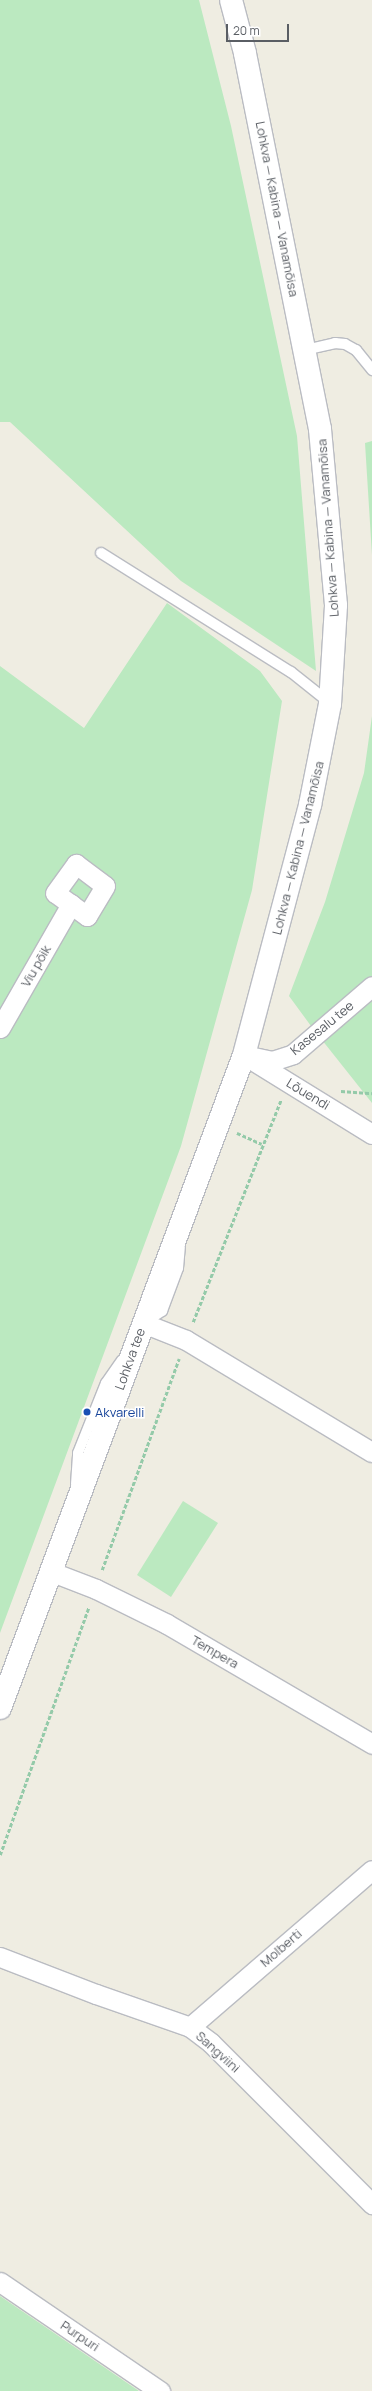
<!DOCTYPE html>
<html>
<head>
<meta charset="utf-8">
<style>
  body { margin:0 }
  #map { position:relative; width:372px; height:2391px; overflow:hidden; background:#efede2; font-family:Manrope,sans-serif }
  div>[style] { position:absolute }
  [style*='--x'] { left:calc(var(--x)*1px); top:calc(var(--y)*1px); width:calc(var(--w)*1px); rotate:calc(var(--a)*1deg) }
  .green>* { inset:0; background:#bbe9c0 }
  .path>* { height:2.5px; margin-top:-1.25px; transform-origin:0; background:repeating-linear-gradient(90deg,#94caa9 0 4px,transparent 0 6px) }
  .roads { filter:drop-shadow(1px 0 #babcc2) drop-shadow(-1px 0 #babcc2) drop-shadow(0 1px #babcc2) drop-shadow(0 -1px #babcc2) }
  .lane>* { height:10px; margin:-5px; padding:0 5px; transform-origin:5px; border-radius:5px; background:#fff }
  .street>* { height:19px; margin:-9.5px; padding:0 9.5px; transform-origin:9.5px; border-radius:9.5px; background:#fff }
  .secondary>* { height:22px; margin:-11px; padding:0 11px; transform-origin:11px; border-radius:11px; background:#fff }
  .dots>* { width:11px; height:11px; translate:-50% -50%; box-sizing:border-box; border:2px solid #fff; border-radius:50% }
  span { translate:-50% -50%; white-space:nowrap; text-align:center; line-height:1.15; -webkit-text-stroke:3px #fff; paint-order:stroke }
  .street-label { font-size:13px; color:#5a5e64 }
  .transit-label { font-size:13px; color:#164399 }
  .left { translate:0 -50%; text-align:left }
  .scale { position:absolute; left:226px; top:24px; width:63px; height:18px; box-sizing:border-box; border:2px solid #5a5e64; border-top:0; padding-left:5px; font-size:12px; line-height:14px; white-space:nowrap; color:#5a5e64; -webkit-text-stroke:3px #fff; paint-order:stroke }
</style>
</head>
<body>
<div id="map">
  <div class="green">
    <i style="clip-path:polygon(0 0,199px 0,231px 126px,297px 436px,316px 671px,181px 581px,10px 422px,0 422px)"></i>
    <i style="clip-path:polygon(372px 441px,372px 555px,365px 443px)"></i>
    <i style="clip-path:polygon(167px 603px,260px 671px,282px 701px,252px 890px,181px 1146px,0 1633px,0 666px,84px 728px)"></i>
    <i style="clip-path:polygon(372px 716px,372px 980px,346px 1004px,311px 1026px,289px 996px,325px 902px,364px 773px)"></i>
    <i style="clip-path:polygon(372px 994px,372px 1103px,322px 1040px)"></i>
    <i style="clip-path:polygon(183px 1501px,218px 1523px,171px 1597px,137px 1575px)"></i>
    <i style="clip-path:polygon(0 2296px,139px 2391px,0 2391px)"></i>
  </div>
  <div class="path">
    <i style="--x:341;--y:1091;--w:31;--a:4"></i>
    <i style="--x:237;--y:1133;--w:27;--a:24"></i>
    <i style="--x:193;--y:1322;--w:239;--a:-68.4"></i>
    <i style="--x:102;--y:1570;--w:225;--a:-70"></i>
    <i style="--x:0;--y:1855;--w:263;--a:-70.3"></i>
  </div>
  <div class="roads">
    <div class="lane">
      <i style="--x:305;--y:350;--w:31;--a:-13"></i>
      <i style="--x:335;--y:343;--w:10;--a:6"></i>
      <i style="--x:345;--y:344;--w:13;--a:29"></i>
      <i style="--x:356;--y:350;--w:26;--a:51"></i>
      <i style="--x:101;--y:553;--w:224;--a:32.1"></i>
      <i style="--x:291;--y:672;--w:50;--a:38.5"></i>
      <i style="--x:148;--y:1320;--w:17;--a:-33"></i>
      <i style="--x:162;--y:1311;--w:46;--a:-69.6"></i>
      <i style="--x:178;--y:1268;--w:21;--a:-85"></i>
      <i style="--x:76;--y:1484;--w:31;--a:-86"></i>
      <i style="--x:78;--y:1453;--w:75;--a:-68.2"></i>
      <i style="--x:106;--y:1383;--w:28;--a:-55"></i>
    </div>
    <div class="street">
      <i style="--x:76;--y:864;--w:36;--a:37"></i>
      <i style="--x:105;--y:886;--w:35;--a:121"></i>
      <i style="--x:87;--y:916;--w:39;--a:-144"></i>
      <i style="--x:55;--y:893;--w:36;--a:-54"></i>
      <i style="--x:0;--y:1028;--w:143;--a:-60.2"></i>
      <i style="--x:244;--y:1055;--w:29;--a:12"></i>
      <i style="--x:272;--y:1061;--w:22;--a:-18"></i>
      <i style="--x:293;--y:1054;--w:104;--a:-40.7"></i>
      <i style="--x:252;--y:1060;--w:141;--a:31.7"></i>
      <i style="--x:143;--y:1323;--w:46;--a:21.6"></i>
      <i style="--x:186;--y:1340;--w:217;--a:31.1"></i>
      <i style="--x:52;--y:1572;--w:47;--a:21.1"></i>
      <i style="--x:96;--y:1589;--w:79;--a:26.2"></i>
      <i style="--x:167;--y:1624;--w:238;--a:30.3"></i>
      <i style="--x:0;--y:1957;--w:103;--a:21.1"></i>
      <i style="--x:96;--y:1994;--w:100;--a:19.3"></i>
      <i style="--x:190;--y:2027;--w:26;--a:37"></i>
      <i style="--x:211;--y:2043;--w:228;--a:45"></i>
      <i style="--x:190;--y:2027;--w:240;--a:-40.8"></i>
      <i style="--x:0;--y:2282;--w:194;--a:34.3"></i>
    </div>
    <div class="secondary">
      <i style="--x:0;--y:1708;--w:697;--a:-69.51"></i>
      <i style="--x:244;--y:1055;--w:259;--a:-75.2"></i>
      <i style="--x:310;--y:805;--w:103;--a:-78.8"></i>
      <i style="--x:330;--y:704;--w:99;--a:-86.5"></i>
      <i style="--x:336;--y:605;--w:177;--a:-95.2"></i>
      <i style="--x:320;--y:429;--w:383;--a:-101.3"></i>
      <i style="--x:245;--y:53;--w:55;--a:-104.8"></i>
    </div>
  </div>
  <div class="dots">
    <i style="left:87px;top:1412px;background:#1a4fb4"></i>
  </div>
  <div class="street-label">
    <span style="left:277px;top:209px;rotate:79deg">Lohkva — Kabina — Vanamõisa</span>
    <span style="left:328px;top:528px;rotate:-94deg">Lohkva — Kabina — Vanamõisa</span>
    <span style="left:298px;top:848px;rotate:-76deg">Lohkva — Kabina — Vanamõisa</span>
    <span style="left:36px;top:966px;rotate:-60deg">Viu põik</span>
    <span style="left:322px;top:1028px;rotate:-39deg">Kasesalu tee</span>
    <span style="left:308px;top:1094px;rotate:31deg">Lõuendi</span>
    <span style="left:130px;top:1359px;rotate:-70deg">Lohkva tee</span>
    <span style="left:215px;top:1652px;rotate:30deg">Tempera</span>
    <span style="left:281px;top:1948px;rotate:-41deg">Molberti</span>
    <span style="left:218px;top:2052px;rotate:42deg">Sangviini</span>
    <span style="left:80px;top:2336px;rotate:34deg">Purpuri</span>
  </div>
  <div class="transit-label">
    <span class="left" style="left:95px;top:1412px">Akvarelli</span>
  </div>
  <div class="scale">20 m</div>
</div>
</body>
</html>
